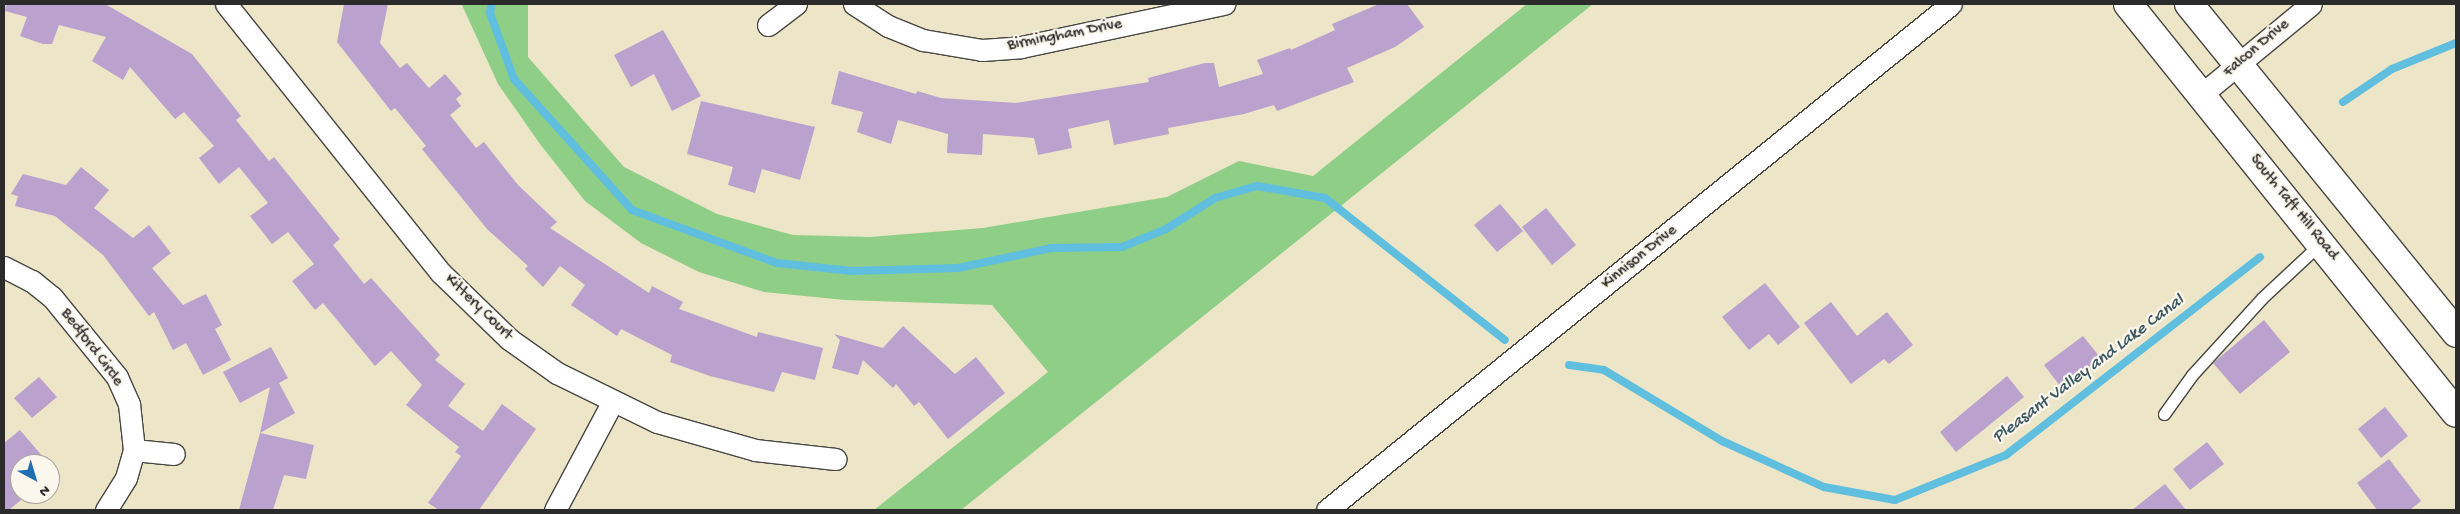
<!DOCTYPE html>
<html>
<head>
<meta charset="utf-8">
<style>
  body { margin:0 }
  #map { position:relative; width:2460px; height:514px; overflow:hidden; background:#ece5c7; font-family:"Gochi Hand",sans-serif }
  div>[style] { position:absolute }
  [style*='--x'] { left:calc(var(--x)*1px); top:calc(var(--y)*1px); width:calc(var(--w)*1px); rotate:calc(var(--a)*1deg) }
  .green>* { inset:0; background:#8ece86 }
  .stream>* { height:8px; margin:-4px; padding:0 4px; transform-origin:4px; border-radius:4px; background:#60bfdf }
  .building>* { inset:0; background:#bba1cd }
  .roads { filter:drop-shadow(1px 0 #484742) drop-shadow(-1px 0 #484742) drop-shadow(0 1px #484742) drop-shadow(0 -1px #484742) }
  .lane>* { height:11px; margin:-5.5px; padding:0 5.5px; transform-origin:5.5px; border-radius:5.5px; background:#fff }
  .street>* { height:21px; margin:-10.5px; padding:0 10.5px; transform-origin:10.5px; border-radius:10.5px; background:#fff }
  .secondary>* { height:28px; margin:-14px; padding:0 14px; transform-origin:14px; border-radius:14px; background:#fff }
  span { translate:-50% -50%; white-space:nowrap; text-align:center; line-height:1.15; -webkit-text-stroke:4.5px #fbf7ec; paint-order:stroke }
  .street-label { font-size:16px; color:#2b2b2b }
  .water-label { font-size:18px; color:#3b5761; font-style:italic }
  .frame { position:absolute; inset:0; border:5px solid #2b2b2b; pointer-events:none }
  .north { position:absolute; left:10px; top:454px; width:50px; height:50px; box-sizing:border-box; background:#fbf7ec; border:1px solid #a8a59f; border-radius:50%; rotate:141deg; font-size:14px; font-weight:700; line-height:20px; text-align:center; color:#2b2b2b }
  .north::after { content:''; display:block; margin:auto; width:18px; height:22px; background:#1f6fb2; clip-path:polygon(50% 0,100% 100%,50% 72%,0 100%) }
</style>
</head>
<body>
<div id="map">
  <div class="green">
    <i style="clip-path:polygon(528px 4px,528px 57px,624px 167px,717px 214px,793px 235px,870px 237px,983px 228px,1167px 197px,1239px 161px,1313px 176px,1527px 4px,1593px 4px,961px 510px,874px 510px,1048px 372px,992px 305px,845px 300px,764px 292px,699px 272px,641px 243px,585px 201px,540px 144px,498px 84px,462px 5px)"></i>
  </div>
  <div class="stream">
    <i style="--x:492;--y:4;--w:9;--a:103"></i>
    <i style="--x:490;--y:13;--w:70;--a:70"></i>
    <i style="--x:514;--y:79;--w:176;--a:48"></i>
    <i style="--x:632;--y:210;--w:154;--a:20.1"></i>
    <i style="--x:777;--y:263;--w:75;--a:6.1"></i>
    <i style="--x:852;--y:271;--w:106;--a:-1.6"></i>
    <i style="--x:958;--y:268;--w:95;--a:-12.1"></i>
    <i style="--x:1051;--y:248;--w:71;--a:-0.8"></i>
    <i style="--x:1122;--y:247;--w:48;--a:-22.2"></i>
    <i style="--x:1166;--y:229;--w:58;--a:-32.3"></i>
    <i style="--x:1215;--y:198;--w:44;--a:-15.9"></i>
    <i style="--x:1257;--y:186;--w:69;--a:10"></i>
    <i style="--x:1325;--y:198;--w:229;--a:38.3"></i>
    <i style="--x:2343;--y:102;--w:59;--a:-34"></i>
    <i style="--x:2392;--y:69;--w:69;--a:-22.1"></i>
    <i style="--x:1569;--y:365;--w:35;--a:8"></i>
    <i style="--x:1604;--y:370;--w:138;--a:31"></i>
    <i style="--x:1722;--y:441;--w:112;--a:24.3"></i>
    <i style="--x:1824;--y:487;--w:72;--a:10.4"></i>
    <i style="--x:1895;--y:500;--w:120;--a:-22.1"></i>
    <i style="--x:2006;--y:455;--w:322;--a:-37.9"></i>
  </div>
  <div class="building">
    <i style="clip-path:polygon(6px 4px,105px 4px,192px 54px,241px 116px,236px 120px,269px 161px,274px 157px,340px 239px,333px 245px,364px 284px,371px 278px,440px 355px,435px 360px,465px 384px,448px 406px,483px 431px,502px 404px,536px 429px,479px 510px,439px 510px,428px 503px,461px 456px,455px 452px,459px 447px,406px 405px,422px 385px,391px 351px,375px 366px,323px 303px,315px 310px,292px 281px,314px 264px,288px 232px,272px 244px,250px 216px,268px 203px,239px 167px,219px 184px,199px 158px,214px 146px,184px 112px,175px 119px,130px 67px,123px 80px,92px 61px,106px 37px,59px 25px,52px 44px,43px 44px,20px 36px,27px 17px,5px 11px)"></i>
    <i style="clip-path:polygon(344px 4px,388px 4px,380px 43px,400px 68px,407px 63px,429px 88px,445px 74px,462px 94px,456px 99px,461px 106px,450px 115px,476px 148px,484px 142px,518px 185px,557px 222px,550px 228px,649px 293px,652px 286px,683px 302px,679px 309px,757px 337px,758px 332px,823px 348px,815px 380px,782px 372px,774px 392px,710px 376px,670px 362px,672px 355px,621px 329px,617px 336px,571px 305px,585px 285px,560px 266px,543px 287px,525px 269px,528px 266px,487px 229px,422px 149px,426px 146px,395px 108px,391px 111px,337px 42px)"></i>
    <i style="clip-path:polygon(1379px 4px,1407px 4px,1424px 27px,1395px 47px,1347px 68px,1354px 82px,1277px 111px,1274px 105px,1244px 114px,1168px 128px,1169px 134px,1114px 145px,1109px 120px,1068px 129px,1072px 148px,1038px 155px,1034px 138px,983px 134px,982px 155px,947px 153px,948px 134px,898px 120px,891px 144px,857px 132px,863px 112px,831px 104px,839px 71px,916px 94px,917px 91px,941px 98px,1016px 103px,1149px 82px,1148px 78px,1205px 63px,1214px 63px,1219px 87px,1263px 74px,1257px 60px,1290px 48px,1291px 50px,1335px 30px,1332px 24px)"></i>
    <i style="clip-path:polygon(663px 30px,701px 96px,672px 111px,654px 74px,631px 87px,614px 55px)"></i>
    <i style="clip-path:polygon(701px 101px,815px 127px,800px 180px,762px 169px,755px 193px,728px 185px,733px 167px,687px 154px)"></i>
    <i style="clip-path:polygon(81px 167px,109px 190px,94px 208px,133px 238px,149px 225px,171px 253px,152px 268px,183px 305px,206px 294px,222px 325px,215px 329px,231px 360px,203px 375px,186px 343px,173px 350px,154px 312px,149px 316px,103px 255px,55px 216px,15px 206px,18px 196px,11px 194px,23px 174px,66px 185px)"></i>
    <i style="clip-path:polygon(1500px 204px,1523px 231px,1497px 252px,1474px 225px)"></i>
    <i style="clip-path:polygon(1546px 208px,1576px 245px,1552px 265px,1522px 227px)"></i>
    <i style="clip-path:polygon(1765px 283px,1800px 327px,1778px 345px,1769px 334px,1749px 350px,1722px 317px)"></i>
    <i style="clip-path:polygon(1831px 302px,1857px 336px,1887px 312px,1913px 345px,1889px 364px,1884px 359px,1851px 384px,1804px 323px)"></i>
    <i style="clip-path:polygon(2264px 320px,2290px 352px,2240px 394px,2213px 363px)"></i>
    <i style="clip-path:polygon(903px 326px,955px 374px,976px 357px,1005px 393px,948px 439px,919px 402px,914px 406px,896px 384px,893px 388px,863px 360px,858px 375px,832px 368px,840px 340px,834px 334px,883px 348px)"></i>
    <i style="clip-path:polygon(2083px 336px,2103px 361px,2064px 391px,2044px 365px)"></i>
    <i style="clip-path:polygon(271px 347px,288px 378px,279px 383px,295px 413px,260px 433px,270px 387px,240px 403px,223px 372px)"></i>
    <i style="clip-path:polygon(2007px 376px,2024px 397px,1956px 452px,1940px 432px)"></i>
    <i style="clip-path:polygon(39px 377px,57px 397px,32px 418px,14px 398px)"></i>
    <i style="clip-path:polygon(2385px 407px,2408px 436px,2381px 458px,2358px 429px)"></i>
    <i style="clip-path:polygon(20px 430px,49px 464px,20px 464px,20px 494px,28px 494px,9px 510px,4px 510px,4px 443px)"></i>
    <i style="clip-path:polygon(260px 433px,314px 445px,306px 479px,284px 475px,273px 510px,239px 510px)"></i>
    <i style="clip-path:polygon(2207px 442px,2224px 464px,2190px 490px,2173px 469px)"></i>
    <i style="clip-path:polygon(2389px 459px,2421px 501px,2410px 510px,2377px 510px,2357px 483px)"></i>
    <i style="clip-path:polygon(2165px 484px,2186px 510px,2132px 510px)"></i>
  </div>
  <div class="roads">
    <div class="lane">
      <i style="--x:2164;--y:414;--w:48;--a:-54.3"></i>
      <i style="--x:2192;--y:375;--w:104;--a:-47.7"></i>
      <i style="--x:2262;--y:298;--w:81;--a:-43"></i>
    </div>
    <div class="street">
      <i style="--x:226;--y:4;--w:344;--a:51.4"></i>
      <i style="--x:441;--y:273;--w:95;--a:44.1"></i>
      <i style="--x:509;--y:339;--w:59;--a:35.3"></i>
      <i style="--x:557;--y:373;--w:111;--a:26.1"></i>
      <i style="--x:657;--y:422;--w:102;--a:15.9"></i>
      <i style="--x:755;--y:450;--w:81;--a:6.4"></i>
      <i style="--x:854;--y:4;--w:40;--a:32.9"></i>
      <i style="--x:888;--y:26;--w:38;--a:22"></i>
      <i style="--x:923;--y:40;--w:60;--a:9.6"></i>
      <i style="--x:982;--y:50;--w:39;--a:-4"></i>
      <i style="--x:1021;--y:47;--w:208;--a:-12"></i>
      <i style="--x:768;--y:25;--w:35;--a:-37"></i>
      <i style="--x:2202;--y:94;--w:141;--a:-39.5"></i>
      <i style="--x:4;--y:267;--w:31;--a:27"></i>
      <i style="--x:32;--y:281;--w:26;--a:39"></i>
      <i style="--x:52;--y:297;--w:103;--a:50.9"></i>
      <i style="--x:117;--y:377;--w:30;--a:66"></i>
      <i style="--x:129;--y:404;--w:46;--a:83.8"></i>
      <i style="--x:134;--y:450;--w:29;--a:106"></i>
      <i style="--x:126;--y:478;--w:38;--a:122"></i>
      <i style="--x:134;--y:450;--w:40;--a:5.7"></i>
      <i style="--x:555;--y:510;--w:121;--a:-62"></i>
      <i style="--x:1327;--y:510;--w:803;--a:-39.04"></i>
    </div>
    <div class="secondary">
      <i style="--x:2128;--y:4;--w:524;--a:51.27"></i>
      <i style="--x:2189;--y:4;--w:424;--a:50.9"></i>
    </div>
  </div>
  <div class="street-label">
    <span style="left:1065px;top:36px;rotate:-11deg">Birmingham Drive</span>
    <span style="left:2257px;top:49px;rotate:-40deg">Falcon Drive</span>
    <span style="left:2293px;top:208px;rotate:51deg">South Taft Hill Road</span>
    <span style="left:1640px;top:258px;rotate:-39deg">Kinnison Drive</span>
    <span style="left:478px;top:308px;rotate:44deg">Kittery Court</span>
    <span style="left:91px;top:348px;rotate:53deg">Bedford Circle</span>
  </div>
  <div class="water-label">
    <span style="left:2089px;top:370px;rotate:-37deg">Pleasant Valley and Lake Canal</span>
  </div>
  <div class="frame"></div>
  <div class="north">N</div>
</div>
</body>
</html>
